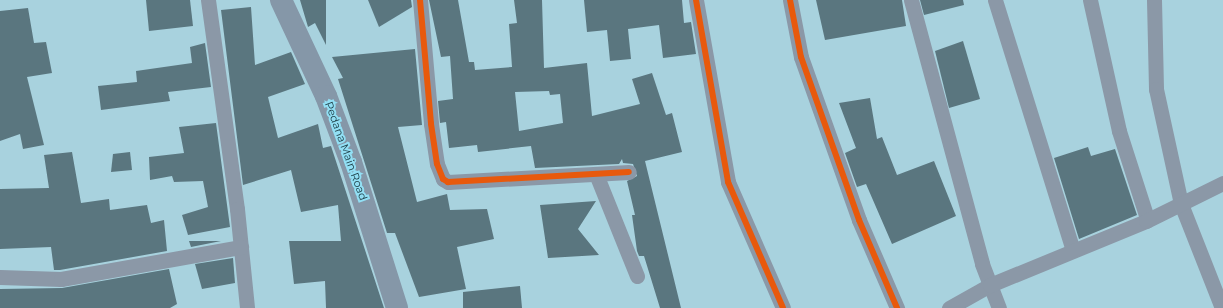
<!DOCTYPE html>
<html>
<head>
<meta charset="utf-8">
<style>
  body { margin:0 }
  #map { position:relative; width:1223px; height:308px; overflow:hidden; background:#a8d2de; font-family:Montserrat,sans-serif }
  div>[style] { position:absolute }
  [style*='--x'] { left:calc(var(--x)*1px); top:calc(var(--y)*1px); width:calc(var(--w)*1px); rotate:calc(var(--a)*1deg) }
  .building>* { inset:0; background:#5a767f }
  .minor>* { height:15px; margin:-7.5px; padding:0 7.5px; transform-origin:7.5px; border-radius:7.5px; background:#8b98a7 }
  .secondary>* { height:22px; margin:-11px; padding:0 11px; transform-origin:11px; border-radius:11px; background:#8597a8 }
  .cycleway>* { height:6px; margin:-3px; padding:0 3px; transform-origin:3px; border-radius:3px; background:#e8590c }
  span { translate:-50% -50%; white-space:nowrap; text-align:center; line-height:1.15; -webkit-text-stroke:4px #92dff4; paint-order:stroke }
  .street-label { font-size:11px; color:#1b3b43 }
</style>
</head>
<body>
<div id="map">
  <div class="building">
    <i style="clip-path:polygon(146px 0,190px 0,193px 26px,149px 31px)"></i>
    <i style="clip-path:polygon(300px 0,326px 0,326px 45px,315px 23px,308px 27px)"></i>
    <i style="clip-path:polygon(368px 0,411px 0,412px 7px,379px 27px)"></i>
    <i style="clip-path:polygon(evenodd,429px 0,458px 0,469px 62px,474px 62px,475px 70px,512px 67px,509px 24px,517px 23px,514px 0,542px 0,544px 68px,587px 63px,592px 116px,640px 104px,632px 79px,652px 73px,666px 115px,672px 113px,682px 152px,645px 161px,681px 308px,660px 308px,644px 256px,639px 256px,637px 251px,632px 215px,635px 215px,627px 181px,637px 176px,633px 164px,623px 163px,622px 159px,619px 164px,535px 168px,531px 146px,478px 152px,477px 145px,449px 148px,446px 122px,440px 123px,438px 101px,453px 99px,450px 56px,441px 57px,429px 0,549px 91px,550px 95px,560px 94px,563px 123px,519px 131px,515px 92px,549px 91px)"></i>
    <i style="clip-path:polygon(584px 0,682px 0,684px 23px,691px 22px,696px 54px,663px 58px,659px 25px,628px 29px,631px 59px,610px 61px,607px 30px,587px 32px)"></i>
    <i style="clip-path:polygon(816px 0,902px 0,906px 26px,825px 40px)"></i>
    <i style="clip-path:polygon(920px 0,963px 0,964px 5px,924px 15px)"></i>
    <i style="clip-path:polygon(251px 7px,255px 65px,291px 52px,305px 84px,268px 97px,278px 138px,318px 124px,323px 148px,331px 146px,384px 308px,326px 308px,325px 281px,294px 284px,289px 241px,341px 241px,338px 205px,301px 212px,291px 170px,243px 185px,221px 10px)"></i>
    <i style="clip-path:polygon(28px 8px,34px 43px,46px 42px,52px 73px,27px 77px,44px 145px,23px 149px,20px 134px,0 141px,0 11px)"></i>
    <i style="clip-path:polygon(963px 41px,980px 99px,949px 108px,935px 51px)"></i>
    <i style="clip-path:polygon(205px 43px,211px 87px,168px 92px,170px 101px,101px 110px,98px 86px,137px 82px,136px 71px,192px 63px,190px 47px)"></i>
    <i style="clip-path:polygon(415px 49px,422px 125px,398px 127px,417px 202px,447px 194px,450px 210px,487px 209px,494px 239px,457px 247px,466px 289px,419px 297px,395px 233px,387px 233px,338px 79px,343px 78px,332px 57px)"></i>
    <i style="clip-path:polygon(870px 98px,877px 139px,882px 137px,897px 175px,934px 161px,956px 216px,892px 244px,866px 184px,857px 187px,845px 153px,856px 148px,839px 103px)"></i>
    <i style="clip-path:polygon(216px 123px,230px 227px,188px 235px,182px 215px,208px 207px,203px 181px,174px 182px,172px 176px,150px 180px,149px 157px,184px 153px,179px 127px)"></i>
    <i style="clip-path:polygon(1088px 147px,1091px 156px,1115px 149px,1137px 215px,1079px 239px,1054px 158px)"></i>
    <i style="clip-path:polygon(72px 152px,81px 203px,109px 199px,110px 210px,147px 205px,151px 223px,164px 220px,167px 251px,60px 270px,54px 270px,51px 247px,0 249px,0 189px,49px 188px,44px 155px)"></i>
    <i style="clip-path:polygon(130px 152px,132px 170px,111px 172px,113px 154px)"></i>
    <i style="clip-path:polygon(596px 201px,578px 229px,599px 255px,548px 258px,540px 205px)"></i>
    <i style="clip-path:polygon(189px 241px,221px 241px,191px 247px)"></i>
    <i style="clip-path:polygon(233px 258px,235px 283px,202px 289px,195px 264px)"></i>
    <i style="clip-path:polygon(169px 269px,177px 304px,170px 308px,0 308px,0 289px,62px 288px)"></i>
    <i style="clip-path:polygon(520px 286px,522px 308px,463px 308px,463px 292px)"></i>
  </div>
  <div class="minor">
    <i style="--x:208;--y:0;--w:211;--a:82.1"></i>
    <i style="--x:237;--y:209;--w:100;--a:84.2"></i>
    <i style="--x:420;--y:0;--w:124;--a:84.9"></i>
    <i style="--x:431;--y:124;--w:40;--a:81.5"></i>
    <i style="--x:437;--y:164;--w:16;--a:68"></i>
    <i style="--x:443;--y:179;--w:6;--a:31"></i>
    <i style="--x:448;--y:182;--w:181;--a:-3.2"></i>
    <i style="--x:696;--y:0;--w:185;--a:80"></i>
    <i style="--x:728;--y:182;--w:137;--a:66.4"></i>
    <i style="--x:790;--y:0;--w:58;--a:79.1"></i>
    <i style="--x:801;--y:57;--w:173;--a:70.4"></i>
    <i style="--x:859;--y:220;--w:96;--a:66.6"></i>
    <i style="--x:911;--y:0;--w:273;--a:74.9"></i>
    <i style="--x:982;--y:264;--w:47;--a:68.9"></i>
    <i style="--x:995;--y:0;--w:262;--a:72.7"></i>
    <i style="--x:1090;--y:0;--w:134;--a:77.5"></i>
    <i style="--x:1119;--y:131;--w:91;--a:72.2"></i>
    <i style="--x:1154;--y:0;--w:89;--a:88.7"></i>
    <i style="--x:1156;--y:89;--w:118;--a:77.7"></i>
    <i style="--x:1181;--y:204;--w:112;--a:68.5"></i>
    <i style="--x:596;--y:174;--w:110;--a:68.1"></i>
    <i style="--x:0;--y:277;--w:61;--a:1.9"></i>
    <i style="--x:61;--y:279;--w:183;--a:-10.1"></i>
    <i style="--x:949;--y:308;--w:47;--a:-29.3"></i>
    <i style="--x:990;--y:285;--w:169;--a:-22.3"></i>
    <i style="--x:1146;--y:221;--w:86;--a:-26.3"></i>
  </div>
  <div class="secondary">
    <i style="--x:281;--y:0;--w:106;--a:64.9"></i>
    <i style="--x:326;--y:96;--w:71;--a:69.3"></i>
    <i style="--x:351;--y:162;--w:153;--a:72.5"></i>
  </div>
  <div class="cycleway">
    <i style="--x:420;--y:0;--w:124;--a:84.9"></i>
    <i style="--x:431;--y:124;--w:40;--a:81.5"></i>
    <i style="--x:437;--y:164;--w:16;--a:68"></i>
    <i style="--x:443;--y:179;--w:6;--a:31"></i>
    <i style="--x:448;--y:182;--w:181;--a:-3.2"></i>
    <i style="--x:696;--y:0;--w:185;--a:80"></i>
    <i style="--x:728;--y:182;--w:137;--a:66.4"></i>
    <i style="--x:790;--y:0;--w:58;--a:79.1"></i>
    <i style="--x:801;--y:57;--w:173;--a:70.4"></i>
    <i style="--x:859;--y:220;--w:96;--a:66.6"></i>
  </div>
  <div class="street-label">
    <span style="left:346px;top:151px;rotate:70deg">Pedana Main Road</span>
  </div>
</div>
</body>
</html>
